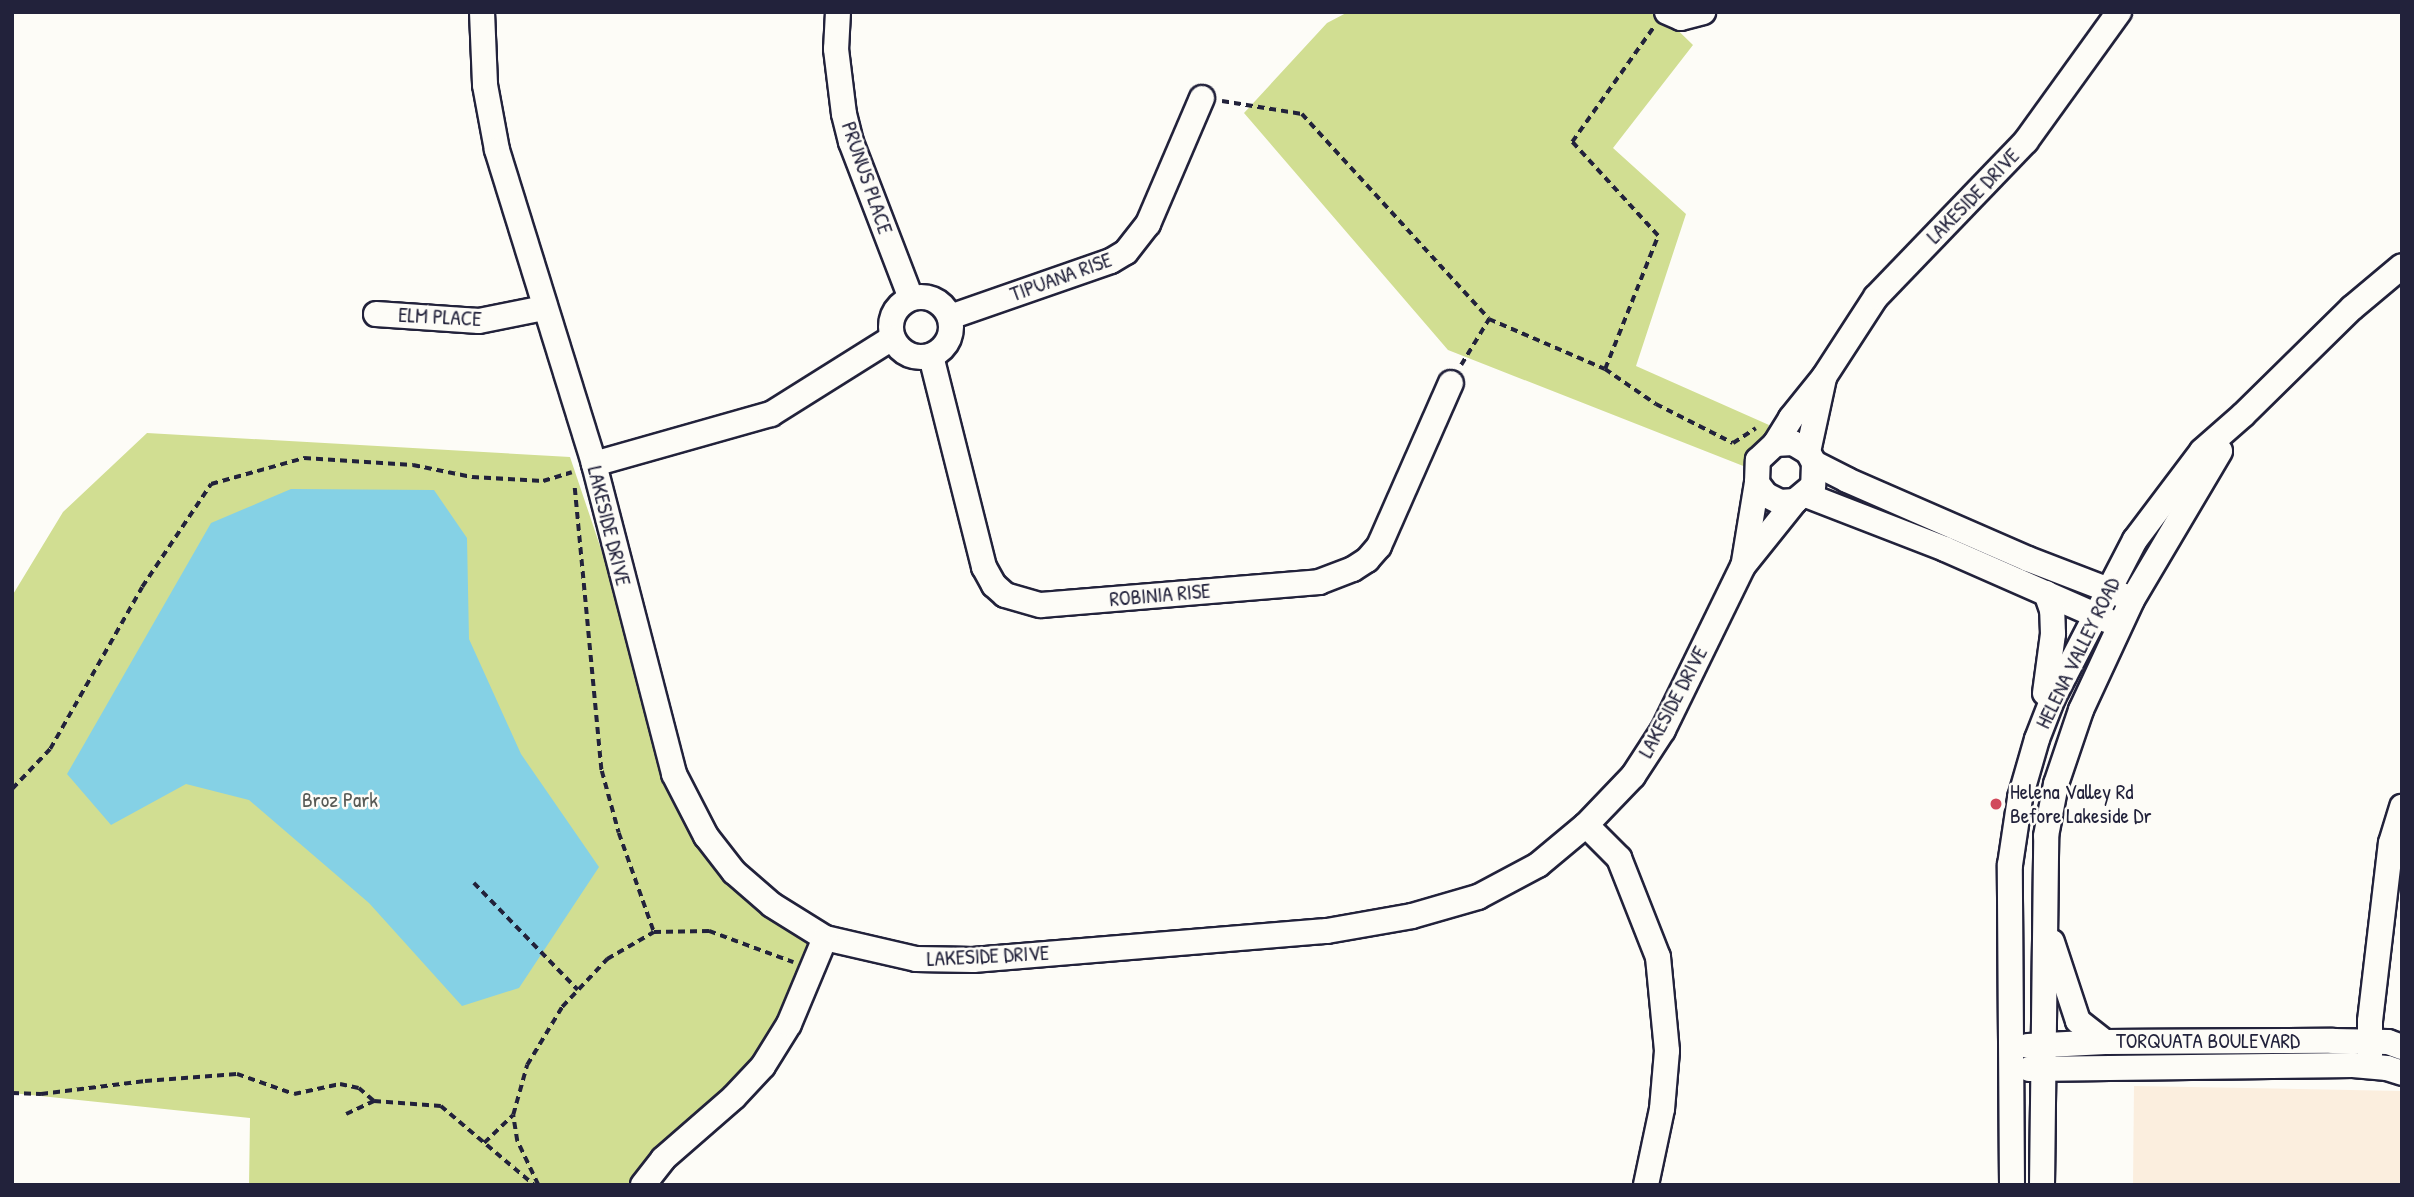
<!DOCTYPE html>
<html>
<head>
<meta charset="utf-8">
<style>
  body { margin:0 }
  #map { position:relative; width:2414px; height:1197px; overflow:hidden; background:#fdfcf7; font-family:"Patrick Hand",sans-serif }
  div>[style] { position:absolute }
  [style*='--x'] { left:calc(var(--x)*1px); top:calc(var(--y)*1px); width:calc(var(--w)*1px); rotate:calc(var(--a)*1deg) }
  .built>* { inset:0; background:#fbeede }
  .green>* { inset:0; background:#d1de92 }
  .water>* { inset:0; background:#85d1e5 }
  .path>* { height:3.5px; margin-top:-1.75px; transform-origin:0; background:repeating-linear-gradient(90deg,#22223b 0 7px,transparent 0 12px) }
  .roads { filter:drop-shadow(2px 0 #22223b) drop-shadow(-2px 0 #22223b) drop-shadow(0 2px #22223b) drop-shadow(0 -2px #22223b) }
  .minor>* { height:24px; margin:-12px; padding:0 12px; transform-origin:12px; border-radius:12px; background:#fdfcf7 }
  .minor>.ring { margin:-12px; padding:0; box-sizing:content-box; background:none; border:24px solid #fdfcf7; border-radius:50% }
  .dots>* { width:19px; height:19px; translate:-50% -50%; box-sizing:border-box; border:4px solid #fdfcf7; border-radius:50% }
  span { translate:-50% -50%; white-space:nowrap; text-align:center; line-height:1.15; -webkit-text-stroke:5px #fdfcf7; paint-order:stroke }
  .street-label { font-size:21px; color:#22223b }
  .poi-label { font-size:21px; color:#22223b }
  .left { translate:0 -50%; text-align:left }
  .park-label { font-size:21px; color:#575a55 }
  .frame { position:absolute; inset:0; border:14px solid #22223b; pointer-events:none }
</style>
</head>
<body>
<div id="map">
  <div class="built">
    <i style="clip-path:polygon(2134px 1086px,2402px 1091px,2402px 1185px,2133px 1185px)"></i>
  </div>
  <div class="green">
    <i style="clip-path:polygon(1348px 12px,1659px 12px,1693px 45px,1613px 148px,1686px 214px,1636px 366px,1769px 425px,1756px 471px,1448px 350px,1244px 113px,1327px 23px)"></i>
    <i style="clip-path:polygon(147px 433px,570px 457px,657px 715px,706px 836px,825px 938px,789px 1024px,643px 1185px,249px 1185px,250px 1118px,12px 1093px,12px 596px,63px 512px)"></i>
  </div>
  <div class="water">
    <i style="clip-path:polygon(291px 489px,434px 490px,467px 538px,469px 639px,521px 754px,599px 867px,519px 988px,462px 1006px,369px 903px,249px 800px,186px 784px,111px 825px,67px 774px,211px 523px)"></i>
  </div>
  <div class="path">
    <i style="--x:1222;--y:101;--w:81;--a:9.2"></i>
    <i style="--x:1302;--y:114;--w:277;--a:47.6"></i>
    <i style="--x:1489;--y:319;--w:126;--a:23.3"></i>
    <i style="--x:1605;--y:369;--w:62;--a:34.5"></i>
    <i style="--x:1656;--y:404;--w:86;--a:26.9"></i>
    <i style="--x:1733;--y:443;--w:27;--a:-33"></i>
    <i style="--x:1461;--y:365;--w:54;--a:-58.7"></i>
    <i style="--x:1605;--y:369;--w:143;--a:-68.3"></i>
    <i style="--x:1658;--y:236;--w:127;--a:-132.5"></i>
    <i style="--x:1572;--y:142;--w:140;--a:-54.6"></i>
    <i style="--x:575;--y:488;--w:284;--a:84.6"></i>
    <i style="--x:602;--y:771;--w:64;--a:74.7"></i>
    <i style="--x:619;--y:833;--w:105;--a:70.5"></i>
    <i style="--x:12;--y:789;--w:55;--a:-46.5"></i>
    <i style="--x:50;--y:749;--w:186;--a:-60.4"></i>
    <i style="--x:142;--y:587;--w:124;--a:-56.2"></i>
    <i style="--x:211;--y:484;--w:97;--a:-15.6"></i>
    <i style="--x:304;--y:458;--w:109;--a:3.7"></i>
    <i style="--x:413;--y:465;--w:60;--a:11.5"></i>
    <i style="--x:472;--y:477;--w:71;--a:3.2"></i>
    <i style="--x:543;--y:481;--w:30;--a:-17"></i>
    <i style="--x:474;--y:883;--w:149;--a:45.8"></i>
    <i style="--x:12;--y:1093;--w:29;--a:2"></i>
    <i style="--x:41;--y:1094;--w:105;--a:-7.1"></i>
    <i style="--x:145;--y:1081;--w:92;--a:-4.4"></i>
    <i style="--x:237;--y:1074;--w:60;--a:19.3"></i>
    <i style="--x:294;--y:1094;--w:47;--a:-12.3"></i>
    <i style="--x:340;--y:1084;--w:19;--a:12"></i>
    <i style="--x:359;--y:1088;--w:20;--a:41"></i>
    <i style="--x:374;--y:1101;--w:67;--a:4.3"></i>
    <i style="--x:441;--y:1106;--w:122;--a:40.3"></i>
    <i style="--x:346;--y:1114;--w:31;--a:-25"></i>
    <i style="--x:484;--y:1143;--w:40;--a:-44"></i>
    <i style="--x:538;--y:1185;--w:49;--a:-115.5"></i>
    <i style="--x:517;--y:1141;--w:26;--a:-99"></i>
    <i style="--x:513;--y:1115;--w:52;--a:-74.4"></i>
    <i style="--x:527;--y:1065;--w:68;--a:-58.9"></i>
    <i style="--x:562;--y:1007;--w:66;--a:-46.8"></i>
    <i style="--x:607;--y:959;--w:54;--a:-29.9"></i>
    <i style="--x:654;--y:932;--w:55;--a:-1"></i>
    <i style="--x:709;--y:931;--w:90;--a:20.3"></i>
  </div>
  <div class="roads">
    <div class="minor">
      <i style="--x:482;--y:12;--w:73;--a:87.6"></i>
      <i style="--x:485;--y:85;--w:66;--a:79.5"></i>
      <i style="--x:497;--y:150;--w:329;--a:72.8"></i>
      <i style="--x:594;--y:464;--w:320;--a:75.5"></i>
      <i style="--x:674;--y:774;--w:70;--a:62.7"></i>
      <i style="--x:706;--y:836;--w:46;--a:52.1"></i>
      <i style="--x:734;--y:872;--w:50;--a:41"></i>
      <i style="--x:772;--y:905;--w:62;--a:31.9"></i>
      <i style="--x:825;--y:938;--w:93;--a:13"></i>
      <i style="--x:916;--y:959;--w:57;--a:1"></i>
      <i style="--x:973;--y:960;--w:355;--a:-4.7"></i>
      <i style="--x:1327;--y:931;--w:86;--a:-10"></i>
      <i style="--x:1412;--y:916;--w:69;--a:-16.1"></i>
      <i style="--x:1478;--y:897;--w:68;--a:-28.1"></i>
      <i style="--x:1538;--y:865;--w:62;--a:-39.8"></i>
      <i style="--x:1586;--y:825;--w:68;--a:-46.2"></i>
      <i style="--x:1633;--y:776;--w:55;--a:-56.9"></i>
      <i style="--x:1663;--y:730;--w:182;--a:-64"></i>
      <i style="--x:1743;--y:566;--w:83;--a:-51.3"></i>
      <i style="--x:838;--y:12;--w:37;--a:93"></i>
      <i style="--x:836;--y:49;--w:65;--a:83"></i>
      <i style="--x:844;--y:114;--w:29;--a:76"></i>
      <i style="--x:851;--y:142;--w:167;--a:69"></i>
      <i style="--x:1667;--y:12;--w:15;--a:23"></i>
      <i style="--x:1681;--y:18;--w:23;--a:-15"></i>
      <i class="ring" style="left:891px;top:297px;width:36px;height:36px"></i>
      <i style="--x:376;--y:314;--w:103;--a:3.9"></i>
      <i style="--x:479;--y:321;--w:66;--a:-11.3"></i>
      <i style="--x:950;--y:317;--w:170;--a:-19.2"></i>
      <i style="--x:1111;--y:261;--w:17;--a:-31"></i>
      <i style="--x:1126;--y:252;--w:36;--a:-52"></i>
      <i style="--x:1148;--y:224;--w:137;--a:-66.8"></i>
      <i style="--x:931;--y:356;--w:218;--a:75.9"></i>
      <i style="--x:984;--y:567;--w:21;--a:61"></i>
      <i style="--x:994;--y:585;--w:15;--a:42"></i>
      <i style="--x:1005;--y:595;--w:37;--a:16"></i>
      <i style="--x:1041;--y:605;--w:279;--a:-4.7"></i>
      <i style="--x:1319;--y:582;--w:36;--a:-21"></i>
      <i style="--x:1353;--y:569;--w:17;--a:-33"></i>
      <i style="--x:1367;--y:560;--w:18;--a:-49"></i>
      <i style="--x:1379;--y:546;--w:178;--a:-66.2"></i>
      <i style="--x:1775;--y:444;--w:18;--a:-3"></i>
      <i style="--x:1793;--y:443;--w:17;--a:31"></i>
      <i style="--x:1808;--y:452;--w:13;--a:61"></i>
      <i style="--x:1814;--y:463;--w:23;--a:92"></i>
      <i style="--x:1813;--y:486;--w:23;--a:140"></i>
      <i style="--x:1795;--y:501;--w:15;--a:176"></i>
      <i style="--x:1780;--y:502;--w:16;--a:-153"></i>
      <i style="--x:1766;--y:495;--w:15;--a:-127"></i>
      <i style="--x:1757;--y:483;--w:23;--a:-88"></i>
      <i style="--x:1758;--y:460;--w:23;--a:-43"></i>
      <i style="--x:1775;--y:444;--w:31;--a:-58"></i>
      <i style="--x:1791;--y:418;--w:53;--a:-51.2"></i>
      <i style="--x:1824;--y:377;--w:95;--a:-57"></i>
      <i style="--x:1876;--y:297;--w:216;--a:-46.1"></i>
      <i style="--x:2026;--y:141;--w:159;--a:-54.2"></i>
      <i style="--x:1808;--y:452;--w:76;--a:-77.8"></i>
      <i style="--x:1814;--y:463;--w:37;--a:27"></i>
      <i style="--x:1847;--y:480;--w:197;--a:23.6"></i>
      <i style="--x:2028;--y:559;--w:101;--a:21"></i>
      <i style="--x:594;--y:464;--w:184;--a:-15.8"></i>
      <i style="--x:771;--y:414;--w:143;--a:-32.1"></i>
      <i style="--x:1806;--y:495;--w:149;--a:21.2"></i>
      <i style="--x:1945;--y:549;--w:177;--a:23.7"></i>
      <i style="--x:1744;--y:562;--w:80;--a:-80.7"></i>
      <i style="--x:2045;--y:693;--w:60;--a:-82.3"></i>
      <i style="--x:2053;--y:634;--w:24;--a:-92"></i>
      <i style="--x:2052;--y:610;--w:18;--a:-109"></i>
      <i style="--x:1586;--y:825;--w:47;--a:45"></i>
      <i style="--x:1619;--y:858;--w:106;--a:68.5"></i>
      <i style="--x:1658;--y:957;--w:94;--a:84.5"></i>
      <i style="--x:1667;--y:1051;--w:58;--a:94.9"></i>
      <i style="--x:1662;--y:1109;--w:78;--a:101.9"></i>
      <i style="--x:2052;--y:942;--w:83;--a:71.8"></i>
      <i style="--x:2078;--y:1021;--w:34;--a:38"></i>
      <i style="--x:2028;--y:1046;--w:77;--a:-3"></i>
      <i style="--x:2105;--y:1042;--w:228;--a:-0.3"></i>
      <i style="--x:2333;--y:1041;--w:55;--a:1"></i>
      <i style="--x:2388;--y:1042;--w:15;--a:20"></i>
      <i style="--x:2370;--y:1055;--w:34;--a:-90"></i>
      <i style="--x:2370;--y:1021;--w:179;--a:-83.3"></i>
      <i style="--x:2391;--y:843;--w:38;--a:-73"></i>
      <i style="--x:2029;--y:1069;--w:324;--a:-0.7"></i>
      <i style="--x:2353;--y:1065;--w:34;--a:5"></i>
      <i style="--x:2387;--y:1068;--w:16;--a:18"></i>
      <i style="--x:643;--y:1185;--w:33;--a:-52"></i>
      <i style="--x:663;--y:1159;--w:94;--a:-41.1"></i>
      <i style="--x:734;--y:1097;--w:42;--a:-46.9"></i>
      <i style="--x:763;--y:1066;--w:49;--a:-58.2"></i>
      <i style="--x:789;--y:1024;--w:93;--a:-67.3"></i>
      <i style="--x:2012;--y:1185;--w:320;--a:-90.4"></i>
      <i style="--x:2010;--y:865;--w:68;--a:-81.5"></i>
      <i style="--x:2020;--y:798;--w:61;--a:-73.9"></i>
      <i style="--x:2037;--y:739;--w:44;--a:-68.7"></i>
      <i style="--x:2053;--y:698;--w:178;--a:-62.6"></i>
      <i style="--x:2135;--y:540;--w:111;--a:-53"></i>
      <i style="--x:2202;--y:451;--w:55;--a:-41.3"></i>
      <i style="--x:2243;--y:415;--w:153;--a:-44.5"></i>
      <i style="--x:2352;--y:308;--w:65;--a:-40"></i>
      <i style="--x:2042;--y:1185;--w:349;--a:-89.3"></i>
      <i style="--x:2046;--y:836;--w:53;--a:-79.1"></i>
      <i style="--x:2056;--y:784;--w:78;--a:-71.3"></i>
      <i style="--x:2081;--y:710;--w:121;--a:-65.1"></i>
      <i style="--x:2132;--y:600;--w:173;--a:-59.4"></i>
    </div>
  </div>
  <div class="dots">
    <i style="left:1996px;top:804px;background:#d1495b"></i>
  </div>
  <div class="street-label">
    <span style="left:867px;top:178px;rotate:71deg">PRUNUS PLACE</span>
    <span style="left:1973px;top:196px;rotate:-46deg">LAKESIDE DRIVE</span>
    <span style="left:1061px;top:277px;rotate:-20deg">TIPUANA RISE</span>
    <span style="left:440px;top:317px;rotate:3deg">ELM PLACE</span>
    <span style="left:609px;top:526px;rotate:76deg">LAKESIDE DRIVE</span>
    <span style="left:1160px;top:595px;rotate:-5deg">ROBINIA RISE</span>
    <span style="left:2078px;top:653px;rotate:-64deg">HELENA VALLEY ROAD</span>
    <span style="left:1673px;top:702px;rotate:-62deg">LAKESIDE DRIVE</span>
    <span style="left:988px;top:956px;rotate:-3deg">LAKESIDE DRIVE</span>
    <span style="left:2208px;top:1041px">TORQUATA BOULEVARD</span>
  </div>
  <div class="poi-label">
    <span class="left" style="left:2010px;top:804px">Helena Valley Rd<br>Before Lakeside Dr</span>
  </div>
  <div class="park-label">
    <span style="left:340px;top:800px">Broz Park</span>
  </div>
  <div class="frame"></div>
</div>
</body>
</html>
